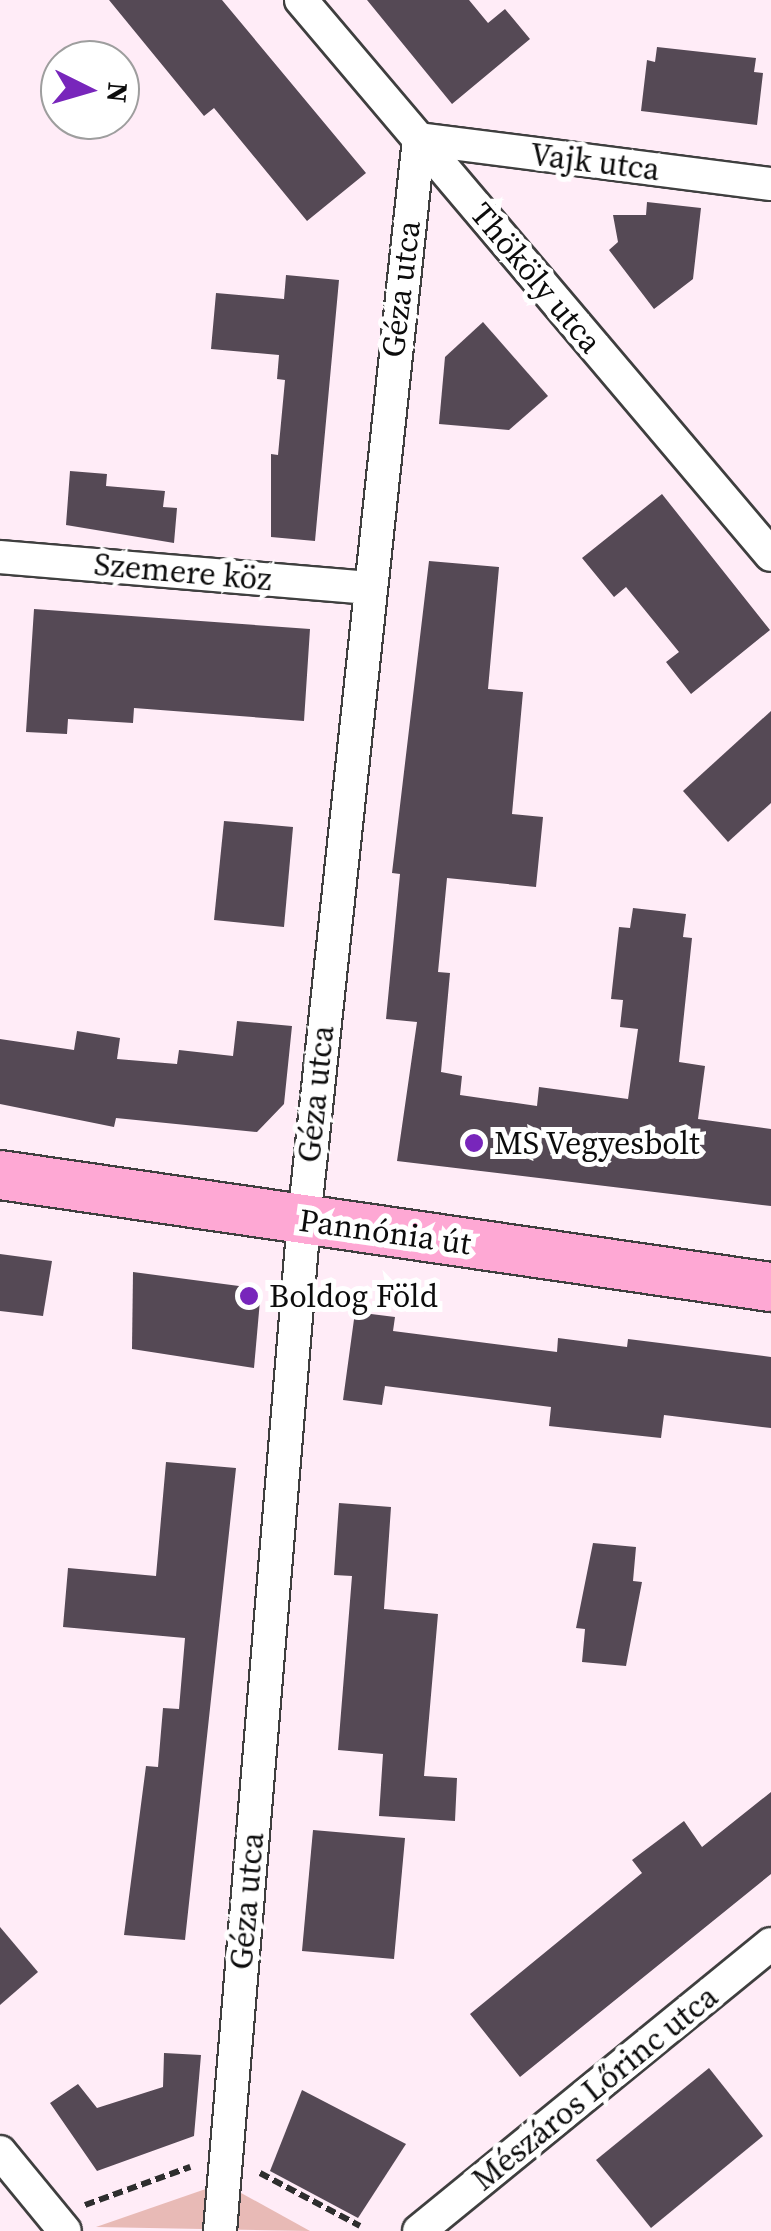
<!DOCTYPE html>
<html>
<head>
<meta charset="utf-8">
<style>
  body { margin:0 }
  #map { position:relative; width:771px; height:2231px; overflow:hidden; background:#ffecf7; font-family:"Source Serif 4",serif }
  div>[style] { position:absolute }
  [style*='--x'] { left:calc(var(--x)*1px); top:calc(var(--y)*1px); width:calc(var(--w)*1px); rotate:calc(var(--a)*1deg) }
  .green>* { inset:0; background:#e8bab6 }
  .building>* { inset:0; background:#554955 }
  .path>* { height:6px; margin-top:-3px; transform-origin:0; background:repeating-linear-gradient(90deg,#2e2e2e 0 10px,transparent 0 15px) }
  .roads { filter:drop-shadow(2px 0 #3f3f3f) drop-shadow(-2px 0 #3f3f3f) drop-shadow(0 2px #3f3f3f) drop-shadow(0 -2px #3f3f3f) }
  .street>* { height:32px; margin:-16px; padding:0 16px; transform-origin:16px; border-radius:16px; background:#fff }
  .secondary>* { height:48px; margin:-24px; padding:0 24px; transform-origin:24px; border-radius:24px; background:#fea8d4 }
  .dots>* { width:28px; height:28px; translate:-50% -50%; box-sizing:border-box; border:5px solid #fff; border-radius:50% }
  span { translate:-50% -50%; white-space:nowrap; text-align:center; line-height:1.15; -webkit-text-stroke:10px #fff; paint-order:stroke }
  .street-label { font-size:32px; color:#0c0c0c }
  .poi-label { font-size:32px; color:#0c0c0c }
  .left { translate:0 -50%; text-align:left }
  .north { position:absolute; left:40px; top:40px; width:100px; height:100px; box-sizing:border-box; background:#fff; border:2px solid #9e9e9e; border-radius:50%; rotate:95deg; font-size:28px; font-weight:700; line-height:40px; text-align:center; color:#0c0c0c }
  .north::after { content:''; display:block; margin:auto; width:35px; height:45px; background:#7826bb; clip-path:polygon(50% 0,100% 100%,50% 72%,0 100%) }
</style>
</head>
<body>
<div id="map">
  <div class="green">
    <i style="clip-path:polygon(223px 2183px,310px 2231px,96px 2227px)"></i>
  </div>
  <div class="building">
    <i style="clip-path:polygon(109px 0,222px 0,366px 173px,307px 221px,214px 108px,204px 116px)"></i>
    <i style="clip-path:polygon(367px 0,469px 0,488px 23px,505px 9px,530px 39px,452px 104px)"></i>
    <i style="clip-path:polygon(657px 47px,756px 58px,754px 72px,763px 73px,757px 125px,641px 111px,647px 60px,655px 62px)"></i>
    <i style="clip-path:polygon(647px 202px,701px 208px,693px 279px,654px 309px,609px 250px,618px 242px,613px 215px,646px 215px)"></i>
    <i style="clip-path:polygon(286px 275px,339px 280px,315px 541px,271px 537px,271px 454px,278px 455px,285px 380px,277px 379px,279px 355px,211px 349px,216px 293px,284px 299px)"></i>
    <i style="clip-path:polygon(483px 322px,548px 396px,509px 430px,439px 424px,445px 357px)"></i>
    <i style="clip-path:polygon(70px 471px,107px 474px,106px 486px,165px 491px,163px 507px,177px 508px,174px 543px,66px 525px)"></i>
    <i style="clip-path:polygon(662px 494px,770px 630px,691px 694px,666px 662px,679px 652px,626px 587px,614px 597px,582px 558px)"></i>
    <i style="clip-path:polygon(429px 561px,499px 567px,488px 689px,523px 692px,512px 814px,543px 817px,536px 887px,447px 878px,438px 972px,450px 973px,441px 1072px,462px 1076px,460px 1095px,537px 1106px,539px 1087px,628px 1099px,638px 1029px,620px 1027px,623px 1000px,611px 999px,619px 927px,630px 928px,633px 908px,686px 914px,683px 937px,692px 938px,679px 1062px,705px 1066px,698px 1119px,771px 1129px,771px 1206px,397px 1161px,417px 1022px,386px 1019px,400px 874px,392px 873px)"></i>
    <i style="clip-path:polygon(34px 609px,310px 629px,304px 721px,134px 708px,133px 723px,68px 719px,67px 734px,26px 732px)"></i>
    <i style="clip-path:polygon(771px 711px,771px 803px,728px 842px,683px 791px)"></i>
    <i style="clip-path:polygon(224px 821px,293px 827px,284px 927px,214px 920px)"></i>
    <i style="clip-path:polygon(237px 1021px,292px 1026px,284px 1104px,257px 1132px,116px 1118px,114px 1127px,0 1104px,0 1039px,74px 1050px,77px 1031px,120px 1038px,117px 1059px,177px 1064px,179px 1050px,233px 1056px)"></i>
    <i style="clip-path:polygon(0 1254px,52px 1261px,43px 1316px,0 1311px)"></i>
    <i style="clip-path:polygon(133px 1272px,261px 1289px,254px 1368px,132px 1349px)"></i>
    <i style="clip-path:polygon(355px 1312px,395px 1317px,393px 1331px,557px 1352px,558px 1338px,627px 1347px,628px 1339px,771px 1357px,771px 1428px,664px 1415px,661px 1438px,549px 1426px,551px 1407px,385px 1386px,382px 1405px,343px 1400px)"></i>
    <i style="clip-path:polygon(166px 1462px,236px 1468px,185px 1940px,124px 1935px,146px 1766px,158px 1767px,163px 1708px,179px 1709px,185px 1638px,63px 1627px,68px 1568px,156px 1576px)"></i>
    <i style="clip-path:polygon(339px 1503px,391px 1507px,384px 1609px,438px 1614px,424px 1776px,457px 1778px,455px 1821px,379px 1816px,383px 1754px,338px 1750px,352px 1576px,334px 1575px)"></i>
    <i style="clip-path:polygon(593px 1543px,636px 1547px,633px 1581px,642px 1582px,626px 1666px,582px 1662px,585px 1629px,576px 1628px)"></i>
    <i style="clip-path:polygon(771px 1792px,771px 1874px,520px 2077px,470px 2014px,642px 1873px,632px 1860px,684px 1821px,702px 1847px)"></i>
    <i style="clip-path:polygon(313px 1830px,405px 1838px,394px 1959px,302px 1951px)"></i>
    <i style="clip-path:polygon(0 1927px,38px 1972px,0 2005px)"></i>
    <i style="clip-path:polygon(164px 2053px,201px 2055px,194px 2136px,97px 2171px,50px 2103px,78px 2084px,97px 2108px,163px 2087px)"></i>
    <i style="clip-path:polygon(709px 2068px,763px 2136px,651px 2228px,596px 2160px)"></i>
    <i style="clip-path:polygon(302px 2090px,406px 2144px,358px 2218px,270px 2171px)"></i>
  </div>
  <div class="path">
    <i style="--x:260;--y:2173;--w:113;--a:27.9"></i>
    <i style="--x:85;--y:2205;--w:112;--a:-19.9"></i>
  </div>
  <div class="roads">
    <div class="street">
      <i style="--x:301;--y:0;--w:727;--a:49.74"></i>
      <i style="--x:419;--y:139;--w:355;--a:7.3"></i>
      <i style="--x:0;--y:557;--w:367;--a:4.8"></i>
      <i style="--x:0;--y:2152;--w:102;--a:50.6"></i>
      <i style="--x:220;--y:2231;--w:1014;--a:-85.25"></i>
      <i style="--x:304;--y:1220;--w:1087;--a:-83.93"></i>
      <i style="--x:419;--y:2231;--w:454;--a:-39.2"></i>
    </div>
    <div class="secondary">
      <i style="--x:0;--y:1175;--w:779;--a:8.27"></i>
    </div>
  </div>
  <div class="dots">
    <i style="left:474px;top:1143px;background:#7826bb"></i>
    <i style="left:249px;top:1296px;background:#7826bb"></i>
  </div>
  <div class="street-label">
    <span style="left:595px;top:162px;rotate:7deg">Vajk utca</span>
    <span style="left:536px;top:278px;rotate:50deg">Thököly utca</span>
    <span style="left:401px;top:289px;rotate:-83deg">Géza utca</span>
    <span style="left:183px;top:572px;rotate:5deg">Szemere köz</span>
    <span style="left:316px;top:1094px;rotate:-84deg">Géza utca</span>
    <span style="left:385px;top:1232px;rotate:8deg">Pannónia út</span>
    <span style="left:247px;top:1901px;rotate:-85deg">Géza utca</span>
    <span style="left:595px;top:2088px;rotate:-39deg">Mészáros Lőrinc utca</span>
  </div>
  <div class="poi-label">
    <span class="left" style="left:494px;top:1143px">MS Vegyesbolt</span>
    <span class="left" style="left:269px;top:1296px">Boldog Föld</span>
  </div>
  <div class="north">N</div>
</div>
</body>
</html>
